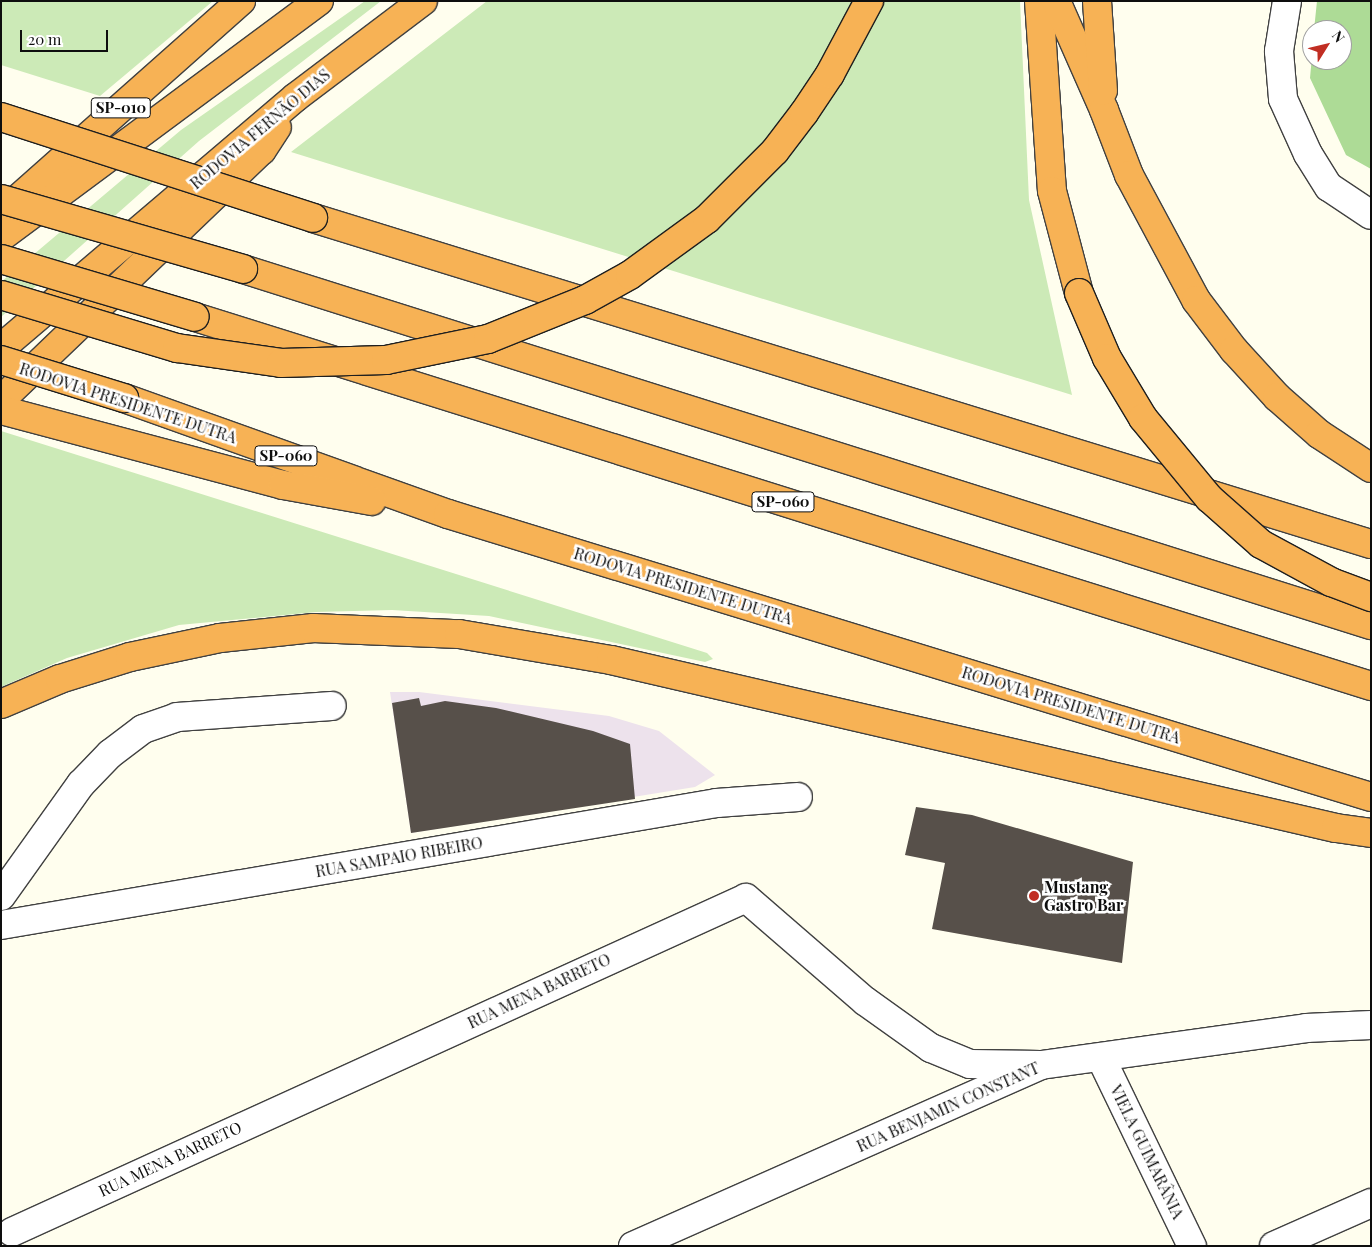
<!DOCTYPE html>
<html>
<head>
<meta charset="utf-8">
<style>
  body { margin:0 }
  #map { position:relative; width:1372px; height:1247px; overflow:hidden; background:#fffeee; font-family:"Playfair Display",serif }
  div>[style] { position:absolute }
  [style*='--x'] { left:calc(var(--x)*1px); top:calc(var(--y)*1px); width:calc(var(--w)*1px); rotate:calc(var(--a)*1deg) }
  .industrial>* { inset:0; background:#ede2ec }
  .green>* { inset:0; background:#cceab7 }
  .forest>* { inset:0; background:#addb96 }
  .building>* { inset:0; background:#57504a }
  .roads { filter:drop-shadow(1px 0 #414141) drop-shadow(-1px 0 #414141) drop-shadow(0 1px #414141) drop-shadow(0 -1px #414141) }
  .minor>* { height:28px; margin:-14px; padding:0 14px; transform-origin:14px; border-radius:14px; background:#fff }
  .highway>* { height:28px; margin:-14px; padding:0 14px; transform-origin:14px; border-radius:14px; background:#f7b255 }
  .bridges { filter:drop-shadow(1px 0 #1f1f1f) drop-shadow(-1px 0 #1f1f1f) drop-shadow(0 1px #1f1f1f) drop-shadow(0 -1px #1f1f1f) }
  .highway-bridge>* { height:28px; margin:-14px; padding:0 14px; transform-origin:14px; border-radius:14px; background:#f7b255 }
  .dots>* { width:14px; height:14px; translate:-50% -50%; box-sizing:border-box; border:2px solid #fff; border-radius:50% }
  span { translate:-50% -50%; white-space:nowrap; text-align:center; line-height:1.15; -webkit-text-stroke:5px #fff; paint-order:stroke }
  .shield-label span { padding:1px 4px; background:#fff; border:1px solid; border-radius:4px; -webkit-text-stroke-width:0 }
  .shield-label { font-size:15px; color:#0e0e0e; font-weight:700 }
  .street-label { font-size:16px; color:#0e0e0e }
  .poi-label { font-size:16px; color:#0e0e0e; font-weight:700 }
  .left { translate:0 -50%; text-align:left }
  .frame { position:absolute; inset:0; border:2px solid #0e0e0e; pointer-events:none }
  .north { position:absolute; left:1302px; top:20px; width:50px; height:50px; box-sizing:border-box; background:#fff; border:1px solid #9f9f9f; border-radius:50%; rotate:54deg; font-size:14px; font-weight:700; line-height:20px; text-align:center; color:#0e0e0e }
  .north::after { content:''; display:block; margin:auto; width:18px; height:22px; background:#c12e23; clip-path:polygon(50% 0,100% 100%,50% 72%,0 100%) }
  .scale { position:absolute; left:20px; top:30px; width:88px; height:22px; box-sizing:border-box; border:2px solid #0e0e0e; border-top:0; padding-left:6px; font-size:15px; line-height:18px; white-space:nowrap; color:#0e0e0e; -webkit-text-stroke:4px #fff; paint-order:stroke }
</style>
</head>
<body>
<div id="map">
  <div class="industrial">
    <i style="clip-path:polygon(390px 692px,419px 692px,609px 716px,659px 731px,715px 775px,695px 787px,411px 833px)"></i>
  </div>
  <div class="green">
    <i style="clip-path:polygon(1px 1px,213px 1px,100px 96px,1px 65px)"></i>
    <i style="clip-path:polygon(365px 1px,381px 1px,199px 141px,1px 317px,1px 282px,181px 130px)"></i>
    <i style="clip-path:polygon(487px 1px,1020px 1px,1029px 200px,1072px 395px,291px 152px)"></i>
    <i style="clip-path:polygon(1px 431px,707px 653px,713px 659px,705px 662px,489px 616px,392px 610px,316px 612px,179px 625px,67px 658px,1px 687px)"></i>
  </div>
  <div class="forest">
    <i style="clip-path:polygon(1317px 1px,1371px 1px,1371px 169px,1346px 155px,1310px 78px,1312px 56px,1312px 60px,1342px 60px,1342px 30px,1314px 30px)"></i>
  </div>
  <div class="building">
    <i style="clip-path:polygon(419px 698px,421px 706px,445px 701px,496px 708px,593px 731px,630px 744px,635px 799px,411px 833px,392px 703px)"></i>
    <i style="clip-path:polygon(916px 807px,972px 815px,1133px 862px,1122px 963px,932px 929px,945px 863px,905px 855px)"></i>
  </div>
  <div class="roads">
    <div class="minor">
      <i style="--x:1287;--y:1;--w:51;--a:99.1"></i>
      <i style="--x:1279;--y:51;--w:48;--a:85.2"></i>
      <i style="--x:1283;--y:99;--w:60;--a:65.6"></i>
      <i style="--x:1308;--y:154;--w:39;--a:58"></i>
      <i style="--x:1329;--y:187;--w:50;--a:33.7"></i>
      <i style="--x:1;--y:896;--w:138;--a:-54.5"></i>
      <i style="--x:81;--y:784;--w:42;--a:-46"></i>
      <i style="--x:110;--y:754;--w:41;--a:-37.1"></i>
      <i style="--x:143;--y:729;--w:36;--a:-19"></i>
      <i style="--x:177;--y:717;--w:155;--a:-4.1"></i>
      <i style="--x:1;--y:925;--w:726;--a:-9.67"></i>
      <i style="--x:717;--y:803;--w:81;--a:-4.2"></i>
      <i style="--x:1101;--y:1058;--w:209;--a:64.2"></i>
      <i style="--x:12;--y:1232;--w:806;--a:-24.47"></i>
      <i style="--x:746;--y:898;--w:157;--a:40.9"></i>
      <i style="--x:865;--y:1001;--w:81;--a:35.5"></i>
      <i style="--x:931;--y:1048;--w:42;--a:22.3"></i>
      <i style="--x:970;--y:1064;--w:71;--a:0.8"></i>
      <i style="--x:633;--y:1246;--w:446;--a:-23.9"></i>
      <i style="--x:1041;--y:1065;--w:268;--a:-7.9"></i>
      <i style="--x:1306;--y:1028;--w:65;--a:-2.6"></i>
      <i style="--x:1274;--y:1246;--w:106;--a:-23.9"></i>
    </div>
    <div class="highway">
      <i style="--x:1039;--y:1;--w:190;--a:86.1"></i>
      <i style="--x:1052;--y:191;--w:106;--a:75.2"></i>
      <i style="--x:1056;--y:1;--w:119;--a:66.2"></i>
      <i style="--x:1104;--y:110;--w:70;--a:69"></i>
      <i style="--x:1129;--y:175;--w:142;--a:61.8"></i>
      <i style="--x:1196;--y:300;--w:63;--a:52.8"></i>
      <i style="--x:1234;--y:350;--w:64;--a:47.5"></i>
      <i style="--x:1277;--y:397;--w:56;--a:41.4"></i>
      <i style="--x:1319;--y:434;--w:62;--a:33.2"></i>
      <i style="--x:1097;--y:1;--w:90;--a:86.2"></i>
      <i style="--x:1;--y:214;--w:321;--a:-41.6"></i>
      <i style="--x:313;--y:218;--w:1107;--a:17.13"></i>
      <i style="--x:1;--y:237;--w:396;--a:-36.6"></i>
      <i style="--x:243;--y:269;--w:1183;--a:17.52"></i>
      <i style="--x:195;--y:317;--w:1233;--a:17.42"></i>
      <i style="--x:1;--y:348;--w:387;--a:-40.4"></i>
      <i style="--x:296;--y:97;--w:159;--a:-37.1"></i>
      <i style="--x:124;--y:398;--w:344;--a:19.7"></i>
      <i style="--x:448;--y:514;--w:965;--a:17.05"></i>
      <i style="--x:1;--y:400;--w:361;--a:-43.8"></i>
      <i style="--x:262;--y:150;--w:27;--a:-57"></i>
      <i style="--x:1;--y:410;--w:292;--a:14.9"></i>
      <i style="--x:283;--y:485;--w:90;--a:10.2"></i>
      <i style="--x:1;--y:704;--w:64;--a:-23"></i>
      <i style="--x:60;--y:679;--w:73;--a:-17.4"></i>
      <i style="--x:130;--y:657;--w:92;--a:-11.9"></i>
      <i style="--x:220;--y:638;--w:94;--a:-6.1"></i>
      <i style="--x:313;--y:628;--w:146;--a:2.4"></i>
      <i style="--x:459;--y:634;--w:154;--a:9.7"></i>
      <i style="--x:611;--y:660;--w:744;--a:13.05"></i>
      <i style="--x:1336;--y:828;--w:35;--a:8"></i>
    </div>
  </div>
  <div class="bridges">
    <div class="highway-bridge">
      <i style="--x:1;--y:117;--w:328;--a:17.9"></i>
      <i style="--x:1;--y:199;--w:252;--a:16.1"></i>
      <i style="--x:1;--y:259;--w:202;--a:16.6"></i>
      <i style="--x:1079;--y:293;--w:71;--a:66.7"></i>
      <i style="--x:1107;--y:358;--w:70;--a:59"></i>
      <i style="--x:1143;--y:418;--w:104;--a:50.5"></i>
      <i style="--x:1209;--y:498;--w:69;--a:41.5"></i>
      <i style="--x:1261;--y:544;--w:80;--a:28.5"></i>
      <i style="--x:1331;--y:582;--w:43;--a:20.6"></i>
      <i style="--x:1;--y:295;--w:184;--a:16.8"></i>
      <i style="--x:177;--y:348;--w:105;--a:8.2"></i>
      <i style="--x:281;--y:363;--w:105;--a:-1.6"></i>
      <i style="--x:386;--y:360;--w:104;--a:-11.6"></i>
      <i style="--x:488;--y:339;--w:105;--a:-21.9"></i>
      <i style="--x:585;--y:300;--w:51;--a:-29.1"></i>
      <i style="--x:630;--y:275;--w:95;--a:-36"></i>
      <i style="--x:707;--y:219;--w:96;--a:-45"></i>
      <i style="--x:775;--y:151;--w:48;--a:-52.7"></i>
      <i style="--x:804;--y:113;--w:47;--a:-56.3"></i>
      <i style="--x:830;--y:74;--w:83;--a:-61.9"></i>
      <i style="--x:1;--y:360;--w:129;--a:17.2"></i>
    </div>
  </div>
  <div class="dots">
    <i style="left:1034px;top:896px;background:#c12e23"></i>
  </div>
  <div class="shield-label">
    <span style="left:121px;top:108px">SP-010</span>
    <span style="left:286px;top:456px">SP-060</span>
    <span style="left:783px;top:502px">SP-060</span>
  </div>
  <div class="street-label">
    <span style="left:260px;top:129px;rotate:-40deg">RODOVIA FERNÃO DIAS</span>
    <span style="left:128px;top:403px;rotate:18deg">RODOVIA PRESIDENTE DUTRA</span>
    <span style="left:683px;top:586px;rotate:17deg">RODOVIA PRESIDENTE DUTRA</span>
    <span style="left:1071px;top:705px;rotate:17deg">RODOVIA PRESIDENTE DUTRA</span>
    <span style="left:399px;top:857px;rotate:-10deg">RUA SAMPAIO RIBEIRO</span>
    <span style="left:539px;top:991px;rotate:-25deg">RUA MENA BARRETO</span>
    <span style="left:948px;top:1107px;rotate:-24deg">RUA BENJAMIN CONSTANT</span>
    <span style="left:1147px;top:1152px;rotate:64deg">VIELA GUIMARÂNIA</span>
    <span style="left:170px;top:1159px;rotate:-25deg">RUA MENA BARRETO</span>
  </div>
  <div class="poi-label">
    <span class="left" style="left:1044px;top:896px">Mustang<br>Gastro Bar</span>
  </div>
  <div class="frame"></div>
  <div class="north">N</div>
  <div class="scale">20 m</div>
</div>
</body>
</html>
